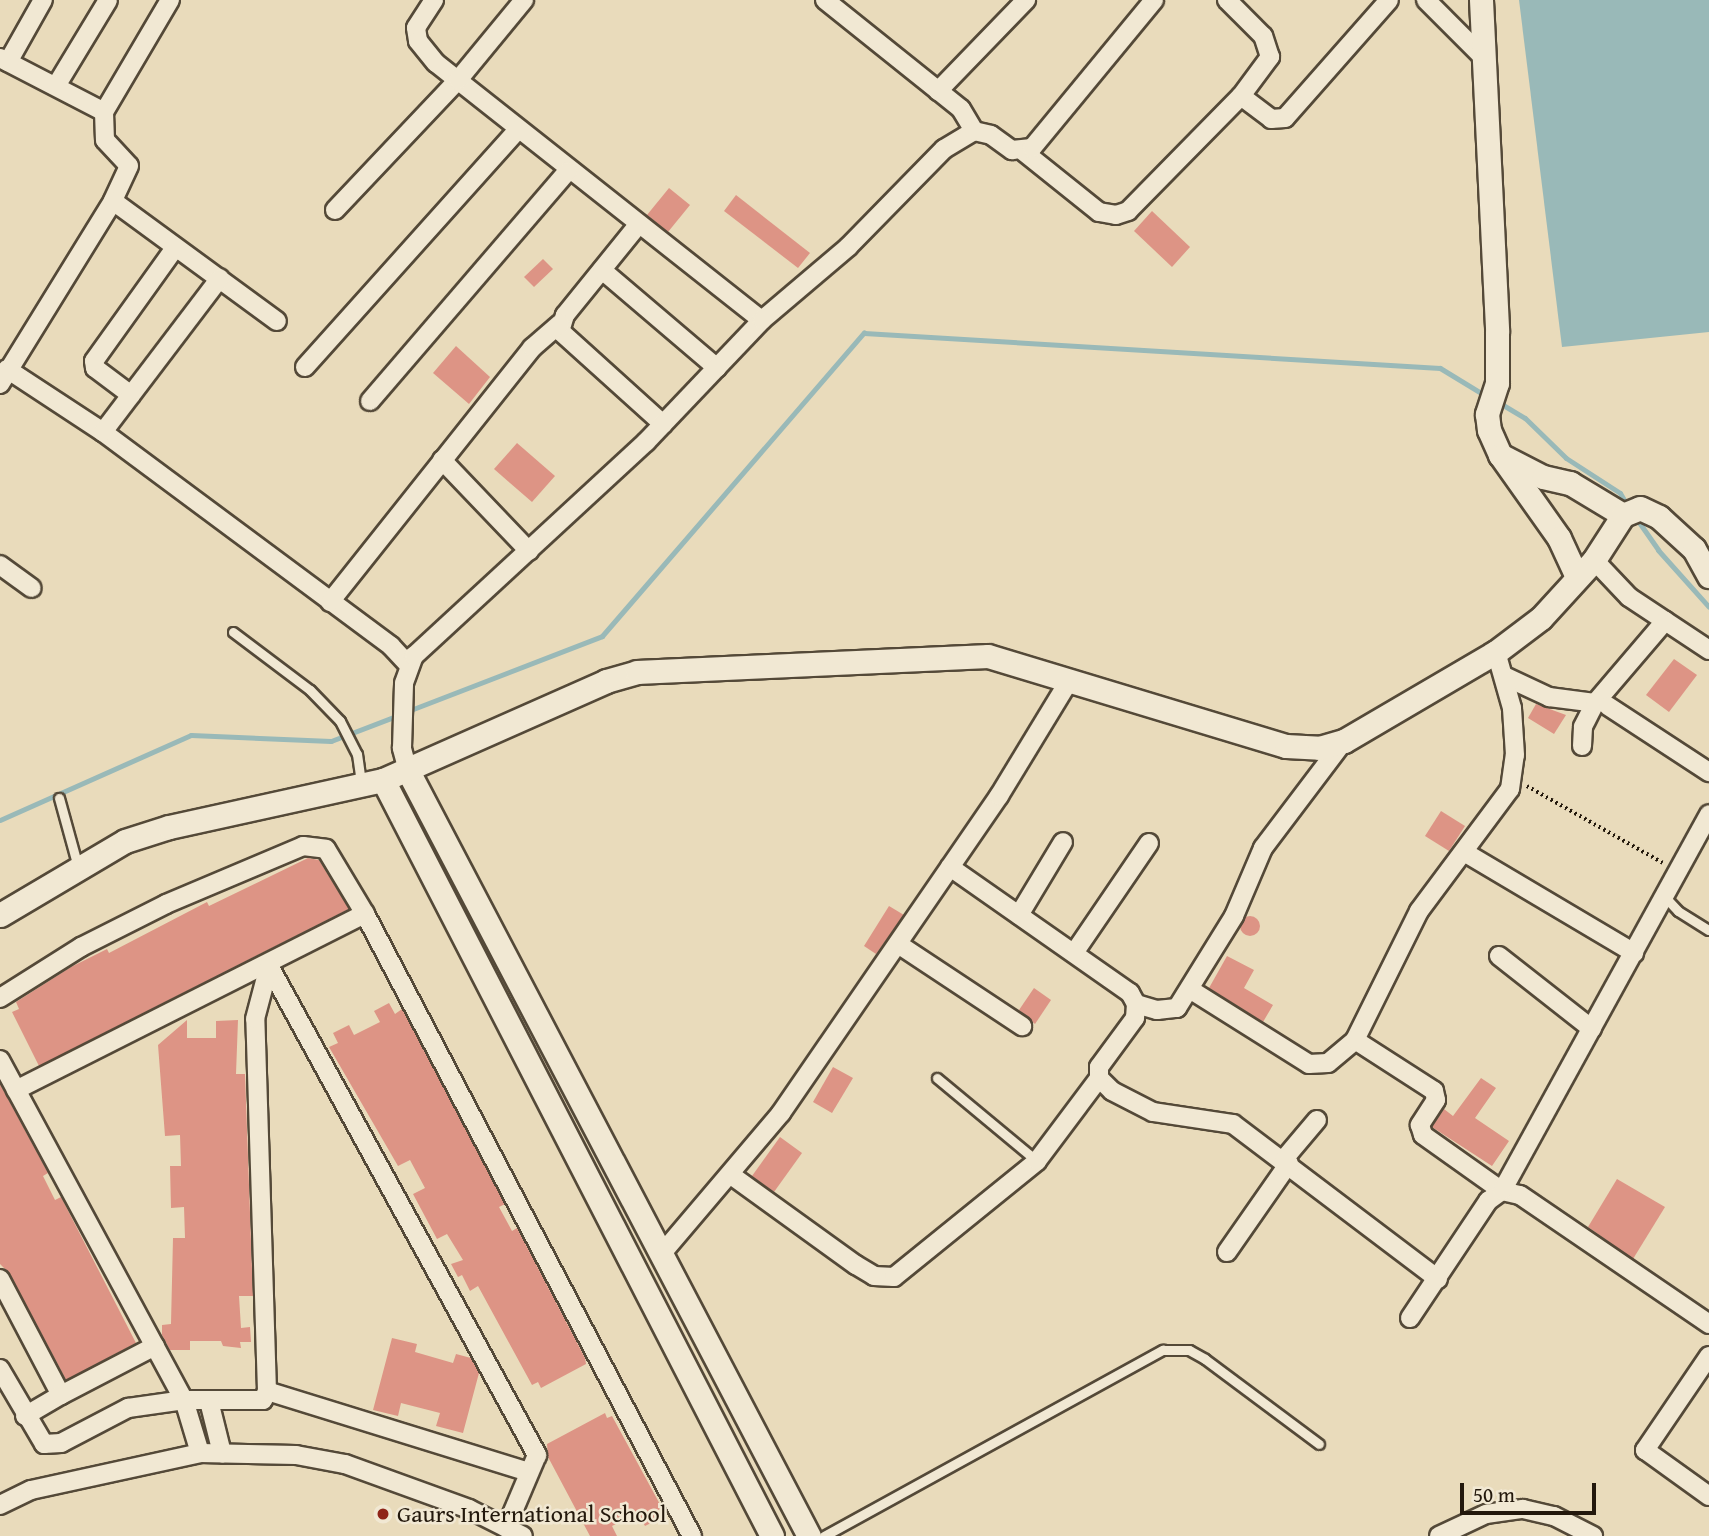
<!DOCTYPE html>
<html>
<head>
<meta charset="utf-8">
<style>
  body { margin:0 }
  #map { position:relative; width:1709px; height:1536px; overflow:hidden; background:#e9dbbb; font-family:"Gentium Book Plus",serif }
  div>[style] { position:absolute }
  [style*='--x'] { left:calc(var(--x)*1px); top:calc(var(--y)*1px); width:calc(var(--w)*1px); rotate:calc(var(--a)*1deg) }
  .water>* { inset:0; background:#99b9b8 }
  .stream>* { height:5px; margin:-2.5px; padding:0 2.5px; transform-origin:2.5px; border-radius:2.5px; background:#99b9b8 }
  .building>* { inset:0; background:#dd9485 }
  .round { border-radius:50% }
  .path>* { height:3.5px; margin-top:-1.75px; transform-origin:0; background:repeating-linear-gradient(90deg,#23180c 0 2px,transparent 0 5.5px) }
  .roads { filter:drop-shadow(2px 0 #544938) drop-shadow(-2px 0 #544938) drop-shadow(0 2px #544938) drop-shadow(0 -2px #544938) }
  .service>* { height:9px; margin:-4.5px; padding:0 4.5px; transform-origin:4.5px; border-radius:4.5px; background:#f1e8d3 }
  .minor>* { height:18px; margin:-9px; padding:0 9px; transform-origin:9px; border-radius:9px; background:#f1e8d3 }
  .tertiary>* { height:23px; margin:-11.5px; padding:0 11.5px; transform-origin:11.5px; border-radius:11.5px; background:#f1e8d3 }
  .dots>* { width:19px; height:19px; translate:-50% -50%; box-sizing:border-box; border:4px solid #f1e8d3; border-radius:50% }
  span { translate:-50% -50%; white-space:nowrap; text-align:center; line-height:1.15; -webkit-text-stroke:5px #f1e8d3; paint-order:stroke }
  .poi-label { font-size:24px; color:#23180c }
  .left { translate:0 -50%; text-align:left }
  .scale { position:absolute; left:1460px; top:1483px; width:136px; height:32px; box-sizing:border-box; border:4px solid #23180c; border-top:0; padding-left:9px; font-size:21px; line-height:24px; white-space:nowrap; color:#23180c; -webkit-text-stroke:5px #f1e8d3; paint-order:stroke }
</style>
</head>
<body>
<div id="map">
  <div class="water">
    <i style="clip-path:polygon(1519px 0,1709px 0,1709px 332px,1562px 347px)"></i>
  </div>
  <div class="stream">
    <i style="--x:1498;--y:402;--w:31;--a:31"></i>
    <i style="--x:1525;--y:418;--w:57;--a:44.3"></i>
    <i style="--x:1566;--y:458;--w:64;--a:32.9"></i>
    <i style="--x:1620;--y:493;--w:16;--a:60"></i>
    <i style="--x:1636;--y:518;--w:39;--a:55"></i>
    <i style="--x:1658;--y:550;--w:76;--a:48.2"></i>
    <i style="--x:408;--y:711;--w:208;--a:-21.1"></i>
    <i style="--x:602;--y:636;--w:401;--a:-49.2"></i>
    <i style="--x:864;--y:333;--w:577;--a:3.48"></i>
    <i style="--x:1440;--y:368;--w:54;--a:31.3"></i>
    <i style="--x:0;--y:820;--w:209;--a:-24"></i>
    <i style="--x:191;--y:735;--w:140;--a:2.5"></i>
    <i style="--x:331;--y:741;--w:73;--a:-20.9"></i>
  </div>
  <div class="building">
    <i style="clip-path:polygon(669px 188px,690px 205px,668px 232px,647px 215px)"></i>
    <i style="clip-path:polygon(736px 195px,810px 253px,798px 268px,724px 211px)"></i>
    <i style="clip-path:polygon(1152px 211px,1190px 247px,1172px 267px,1134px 231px)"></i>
    <i style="clip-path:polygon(543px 259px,553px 269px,534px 287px,524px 277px)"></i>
    <i style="clip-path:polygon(456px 346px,490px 377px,469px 404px,433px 373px)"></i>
    <i style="clip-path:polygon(517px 443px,555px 476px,532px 502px,494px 469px)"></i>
    <i style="clip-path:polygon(1674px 659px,1697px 675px,1669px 712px,1646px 695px)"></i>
    <i style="clip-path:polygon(1536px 704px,1566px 715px,1554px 734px,1528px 718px)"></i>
    <i style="clip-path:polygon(1441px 811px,1465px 826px,1449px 851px,1425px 836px)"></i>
    <i style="clip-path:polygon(308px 858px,319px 860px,349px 909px,39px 1066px,12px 1012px,19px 1009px,16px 1002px,71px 967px,107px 949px,109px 953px,207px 902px,209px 906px)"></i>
    <i style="clip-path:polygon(889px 906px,904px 915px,876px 954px,864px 946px)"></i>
    <i class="round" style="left:1240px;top:916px;width:20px;height:20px"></i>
    <i style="clip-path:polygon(1227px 956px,1254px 970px,1244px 988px,1273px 1005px,1263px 1022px,1209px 988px)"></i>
    <i style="clip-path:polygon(1034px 988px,1051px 1000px,1035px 1024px,1019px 1010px)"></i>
    <i style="clip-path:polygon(389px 1003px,395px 1014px,402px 1009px,505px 1204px,499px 1207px,512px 1231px,517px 1228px,585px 1358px,586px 1364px,541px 1388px,538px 1382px,532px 1385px,478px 1286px,470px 1291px,462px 1275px,458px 1277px,451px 1264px,463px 1260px,447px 1234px,437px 1239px,413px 1194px,425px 1188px,410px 1160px,398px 1166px,329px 1047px,338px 1043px,333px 1033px,349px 1025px,354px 1035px,380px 1022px,374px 1011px)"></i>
    <i style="clip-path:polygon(187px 1020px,187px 1038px,216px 1038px,216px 1021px,238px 1020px,236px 1074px,245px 1074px,253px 1296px,239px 1296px,241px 1328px,250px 1327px,251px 1342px,240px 1342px,241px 1348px,223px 1346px,221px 1341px,190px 1341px,190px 1350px,170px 1350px,162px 1335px,162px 1325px,171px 1324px,173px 1238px,185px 1238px,184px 1207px,171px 1208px,170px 1166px,181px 1166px,180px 1135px,165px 1136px,158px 1045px)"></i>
    <i style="clip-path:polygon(833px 1067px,853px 1078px,832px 1113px,813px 1102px)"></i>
    <i style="clip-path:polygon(1481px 1078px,1496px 1088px,1475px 1118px,1509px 1141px,1492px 1166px,1432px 1127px,1444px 1109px,1453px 1116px)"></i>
    <i style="clip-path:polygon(0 1084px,48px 1173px,43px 1176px,55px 1200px,61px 1197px,136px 1343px,66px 1380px,10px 1274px,0 1264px)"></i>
    <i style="clip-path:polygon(780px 1137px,802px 1153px,774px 1192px,752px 1176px)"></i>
    <i style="clip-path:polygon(1617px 1179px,1665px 1207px,1633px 1259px,1588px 1227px)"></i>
    <i style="clip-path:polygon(392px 1338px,417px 1344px,415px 1352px,453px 1363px,456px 1354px,471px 1358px,479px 1373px,463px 1433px,436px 1426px,440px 1413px,401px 1403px,398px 1416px,373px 1410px)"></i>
    <i style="clip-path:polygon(605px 1413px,607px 1418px,612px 1416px,662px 1508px,655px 1512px,659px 1519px,645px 1526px,638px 1513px,612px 1526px,617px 1536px,590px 1536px,548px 1457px,547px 1444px)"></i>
  </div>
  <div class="path">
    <i style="--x:1527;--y:786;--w:156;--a:29.5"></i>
  </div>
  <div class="roads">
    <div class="service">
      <i style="--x:233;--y:632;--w:96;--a:37"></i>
      <i style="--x:310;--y:690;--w:43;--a:45.9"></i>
      <i style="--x:340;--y:721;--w:37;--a:63"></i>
      <i style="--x:357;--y:754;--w:30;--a:82"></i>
      <i style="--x:59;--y:798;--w:72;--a:74.6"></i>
      <i style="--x:1665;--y:897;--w:19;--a:47"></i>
      <i style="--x:1678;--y:911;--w:36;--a:32"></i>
      <i style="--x:937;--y:1078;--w:130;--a:39.7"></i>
      <i style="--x:824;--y:1536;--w:387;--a:-28.8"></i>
      <i style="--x:1163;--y:1350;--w:26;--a:0"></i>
      <i style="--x:1189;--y:1350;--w:18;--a:29"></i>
      <i style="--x:1205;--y:1359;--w:142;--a:36.7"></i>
    </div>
    <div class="minor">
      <i style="--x:434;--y:0;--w:33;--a:123"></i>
      <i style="--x:416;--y:28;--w:13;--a:81"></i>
      <i style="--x:418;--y:41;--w:28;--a:51"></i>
      <i style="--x:436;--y:63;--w:415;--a:38.3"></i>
      <i style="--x:825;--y:0;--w:174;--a:38.7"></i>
      <i style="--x:961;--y:109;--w:26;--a:59"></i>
      <i style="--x:1426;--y:0;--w:82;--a:45"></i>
      <i style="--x:0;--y:58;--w:117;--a:27.4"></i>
      <i style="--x:104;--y:112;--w:28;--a:88"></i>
      <i style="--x:105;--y:140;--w:35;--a:47"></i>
      <i style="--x:129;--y:166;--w:38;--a:115"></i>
      <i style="--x:113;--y:201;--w:215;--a:121.7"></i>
      <i style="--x:8;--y:62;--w:71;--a:-60.6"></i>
      <i style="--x:56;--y:86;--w:100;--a:-58.8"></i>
      <i style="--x:938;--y:91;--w:127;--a:-46"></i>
      <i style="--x:1241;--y:96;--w:38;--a:37"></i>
      <i style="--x:1271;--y:119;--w:14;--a:-4"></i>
      <i style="--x:1285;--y:118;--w:157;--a:-48.6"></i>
      <i style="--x:104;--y:112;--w:130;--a:-59.5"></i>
      <i style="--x:1024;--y:152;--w:96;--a:38.7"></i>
      <i style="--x:1099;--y:212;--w:17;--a:10"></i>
      <i style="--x:1116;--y:215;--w:13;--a:-18"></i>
      <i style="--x:1128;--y:211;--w:161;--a:-45.5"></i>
      <i style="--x:1241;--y:96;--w:49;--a:-53.4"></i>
      <i style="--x:1270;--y:57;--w:22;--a:-108"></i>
      <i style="--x:1263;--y:36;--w:51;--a:-135"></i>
      <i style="--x:113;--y:201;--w:203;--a:36.2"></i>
      <i style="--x:335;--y:210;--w:179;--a:-46.6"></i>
      <i style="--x:458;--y:80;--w:104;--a:-50.5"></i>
      <i style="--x:638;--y:225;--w:116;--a:129"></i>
      <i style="--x:565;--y:315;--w:17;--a:107"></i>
      <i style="--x:560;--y:331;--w:139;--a:42.1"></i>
      <i style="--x:602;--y:270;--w:151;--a:40.4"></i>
      <i style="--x:305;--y:367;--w:319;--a:-48.1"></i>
      <i style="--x:7;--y:369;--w:115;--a:33.3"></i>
      <i style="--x:103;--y:432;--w:359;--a:36.6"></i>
      <i style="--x:391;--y:646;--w:25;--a:47"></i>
      <i style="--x:131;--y:395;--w:45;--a:-143.1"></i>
      <i style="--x:95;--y:368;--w:7;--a:-98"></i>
      <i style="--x:94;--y:361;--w:139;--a:-54.4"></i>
      <i style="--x:370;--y:401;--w:303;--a:-49.3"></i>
      <i style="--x:103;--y:432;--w:193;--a:-52.8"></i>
      <i style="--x:442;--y:460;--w:126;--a:46.3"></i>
      <i style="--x:1594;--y:560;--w:51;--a:46.6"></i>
      <i style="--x:1629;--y:597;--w:96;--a:33.5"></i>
      <i style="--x:0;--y:565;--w:39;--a:36"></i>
      <i style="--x:330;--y:602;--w:325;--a:-51.5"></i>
      <i style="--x:532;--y:348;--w:37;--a:-41"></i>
      <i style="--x:1504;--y:676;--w:50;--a:25"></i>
      <i style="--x:1549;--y:697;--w:46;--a:7.4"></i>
      <i style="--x:1595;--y:703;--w:27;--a:117"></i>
      <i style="--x:1583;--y:727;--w:19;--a:93"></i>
      <i style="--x:1595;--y:703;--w:108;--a:-49.5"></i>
      <i style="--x:1608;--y:706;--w:121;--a:33.2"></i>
      <i style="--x:408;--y:771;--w:24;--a:-105"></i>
      <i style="--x:402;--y:748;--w:65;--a:-88.2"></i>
      <i style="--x:404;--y:683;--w:29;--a:-70"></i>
      <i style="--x:414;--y:656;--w:316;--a:-42.7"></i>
      <i style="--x:646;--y:442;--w:168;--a:-46.4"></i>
      <i style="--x:762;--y:320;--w:113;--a:-40.3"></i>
      <i style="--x:848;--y:247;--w:137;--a:-45.6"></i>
      <i style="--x:944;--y:149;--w:35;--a:-31"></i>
      <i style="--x:974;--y:131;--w:17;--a:13"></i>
      <i style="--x:991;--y:135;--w:26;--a:36"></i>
      <i style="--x:1012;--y:150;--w:20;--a:-6"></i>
      <i style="--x:1032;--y:148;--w:192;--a:-50.5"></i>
      <i style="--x:1464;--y:852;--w:198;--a:30.7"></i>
      <i style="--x:950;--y:867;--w:220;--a:35"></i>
      <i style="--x:1130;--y:993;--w:13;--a:61"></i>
      <i style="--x:1136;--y:1004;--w:14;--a:94"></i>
      <i style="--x:1135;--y:1018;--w:61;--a:126.3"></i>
      <i style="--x:1099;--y:1067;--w:11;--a:90"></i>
      <i style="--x:1099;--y:1078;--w:18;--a:45"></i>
      <i style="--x:1112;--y:1091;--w:46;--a:27.1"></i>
      <i style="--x:1153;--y:1112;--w:81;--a:8.5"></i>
      <i style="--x:1233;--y:1124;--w:257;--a:37.1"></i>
      <i style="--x:1019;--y:915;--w:85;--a:-58.9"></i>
      <i style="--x:898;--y:944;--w:149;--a:33.5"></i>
      <i style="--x:1074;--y:953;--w:133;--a:-55.7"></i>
      <i style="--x:1499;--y:956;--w:118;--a:38.1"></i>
      <i style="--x:269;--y:966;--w:558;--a:61.27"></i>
      <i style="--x:537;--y:1455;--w:79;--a:113"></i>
      <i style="--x:1191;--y:990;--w:139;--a:32.1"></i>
      <i style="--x:1309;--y:1064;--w:19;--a:-3"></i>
      <i style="--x:1328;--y:1063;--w:35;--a:-40"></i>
      <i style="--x:1355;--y:1040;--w:144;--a:-63.6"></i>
      <i style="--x:1419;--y:911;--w:152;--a:-53.3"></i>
      <i style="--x:1510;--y:789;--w:34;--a:-82"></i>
      <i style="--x:1515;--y:755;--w:47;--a:-93.7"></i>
      <i style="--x:1512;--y:708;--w:58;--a:-105.9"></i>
      <i style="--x:0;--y:998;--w:96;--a:-32.2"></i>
      <i style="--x:81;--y:947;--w:95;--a:-26.8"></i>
      <i style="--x:166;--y:904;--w:149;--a:-22.9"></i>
      <i style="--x:303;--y:846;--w:23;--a:7"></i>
      <i style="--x:326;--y:849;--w:76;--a:59"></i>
      <i style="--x:365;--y:914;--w:703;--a:62.27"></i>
      <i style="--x:1136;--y:1004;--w:22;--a:16"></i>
      <i style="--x:1157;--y:1010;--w:20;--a:-6"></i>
      <i style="--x:1177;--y:1008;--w:108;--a:-58.2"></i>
      <i style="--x:1234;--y:916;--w:74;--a:-66.9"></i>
      <i style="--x:1263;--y:848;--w:134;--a:-52.9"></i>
      <i style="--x:1355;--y:1040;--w:94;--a:32.8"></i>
      <i style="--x:1434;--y:1091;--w:9;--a:77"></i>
      <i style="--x:1436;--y:1100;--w:30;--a:123"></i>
      <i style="--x:1420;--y:1125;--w:10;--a:73"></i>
      <i style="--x:1423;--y:1135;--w:97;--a:35.3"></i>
      <i style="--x:0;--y:1060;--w:387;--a:61.6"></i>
      <i style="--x:184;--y:1400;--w:55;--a:73.2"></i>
      <i style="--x:16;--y:1090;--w:391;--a:-26.8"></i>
      <i style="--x:1284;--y:1159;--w:51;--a:-49.8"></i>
      <i style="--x:731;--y:1175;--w:154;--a:35.8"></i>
      <i style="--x:856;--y:1265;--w:21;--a:31"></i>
      <i style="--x:874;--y:1276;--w:20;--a:3"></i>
      <i style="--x:894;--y:1277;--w:184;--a:-39"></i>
      <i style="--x:1037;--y:1161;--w:104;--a:-53.2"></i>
      <i style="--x:1502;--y:1191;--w:18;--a:13"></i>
      <i style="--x:1520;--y:1195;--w:229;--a:34.3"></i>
      <i style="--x:664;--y:1251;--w:181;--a:-49.7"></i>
      <i style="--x:781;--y:1113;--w:385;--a:-55.5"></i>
      <i style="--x:999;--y:796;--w:135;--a:-58.7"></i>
      <i style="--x:1227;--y:1252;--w:108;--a:-55.1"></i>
      <i style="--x:0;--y:1279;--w:131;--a:62.3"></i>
      <i style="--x:61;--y:1395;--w:106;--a:-27.5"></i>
      <i style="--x:1410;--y:1318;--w:141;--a:-56.3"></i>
      <i style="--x:1488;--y:1201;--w:17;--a:-36"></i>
      <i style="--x:1502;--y:1191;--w:430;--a:-61.2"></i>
      <i style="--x:1709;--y:1356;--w:114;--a:124.2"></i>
      <i style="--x:1645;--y:1450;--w:79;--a:35.7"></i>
      <i style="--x:0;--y:1369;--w:87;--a:59.6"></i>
      <i style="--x:44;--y:1444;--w:17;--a:-3"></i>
      <i style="--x:61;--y:1443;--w:76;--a:-27.6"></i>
      <i style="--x:128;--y:1408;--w:57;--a:-8.1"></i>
      <i style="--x:184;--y:1400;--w:79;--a:0"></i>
      <i style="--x:263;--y:1400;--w:10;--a:-66"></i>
      <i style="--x:267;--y:1391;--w:372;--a:-91.8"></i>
      <i style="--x:255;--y:1019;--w:55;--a:-75.2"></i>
      <i style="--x:267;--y:1391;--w:271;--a:17.2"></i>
      <i style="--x:209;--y:1401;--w:54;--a:76"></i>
      <i style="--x:25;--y:1416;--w:42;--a:-30.3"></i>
      <i style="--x:0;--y:1505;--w:34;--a:-26"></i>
      <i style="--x:31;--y:1490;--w:173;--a:-12.3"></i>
      <i style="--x:200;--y:1453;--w:96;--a:1.2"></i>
      <i style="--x:296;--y:1455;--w:50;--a:10.4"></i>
      <i style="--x:345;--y:1464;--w:132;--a:19.9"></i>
      <i style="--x:469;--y:1509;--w:60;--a:26.6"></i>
      <i style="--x:1439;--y:1536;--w:52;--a:-25.1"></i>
      <i style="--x:1486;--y:1514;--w:37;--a:-8"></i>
      <i style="--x:1523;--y:1509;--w:32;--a:13"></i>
      <i style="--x:1554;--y:1516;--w:44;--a:27.1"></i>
    </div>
    <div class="tertiary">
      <i style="--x:1481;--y:0;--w:332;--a:87.2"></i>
      <i style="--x:1497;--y:332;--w:51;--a:90"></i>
      <i style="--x:1497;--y:383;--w:33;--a:108"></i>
      <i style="--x:1487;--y:414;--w:16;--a:83"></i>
      <i style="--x:1489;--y:430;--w:27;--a:66"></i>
      <i style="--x:1500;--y:455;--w:48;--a:27.1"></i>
      <i style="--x:1543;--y:477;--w:28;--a:13"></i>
      <i style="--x:1570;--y:483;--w:62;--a:31.1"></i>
      <i style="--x:1501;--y:456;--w:100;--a:54.7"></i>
      <i style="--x:1559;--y:538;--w:43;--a:65.2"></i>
      <i style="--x:408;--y:771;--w:864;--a:62.34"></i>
      <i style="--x:383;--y:780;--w:850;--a:62.77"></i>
      <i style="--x:0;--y:915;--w:145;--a:-30.6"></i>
      <i style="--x:125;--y:841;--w:46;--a:-17.7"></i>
      <i style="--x:169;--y:827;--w:219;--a:-12.4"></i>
      <i style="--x:383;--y:780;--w:244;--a:-23.9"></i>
      <i style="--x:606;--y:681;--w:32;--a:-16"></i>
      <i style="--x:637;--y:672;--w:351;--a:-2.6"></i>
      <i style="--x:988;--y:656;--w:311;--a:16.8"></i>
      <i style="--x:1286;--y:746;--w:33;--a:3"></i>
      <i style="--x:1319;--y:748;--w:26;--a:-16"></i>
      <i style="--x:1344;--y:741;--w:176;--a:-30.4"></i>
      <i style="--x:1496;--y:652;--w:56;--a:-37.1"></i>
      <i style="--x:1541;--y:618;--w:79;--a:-47.6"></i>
      <i style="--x:1594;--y:560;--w:54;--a:-57.2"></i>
      <i style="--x:1623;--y:515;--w:18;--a:-22"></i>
      <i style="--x:1640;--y:508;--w:21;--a:25"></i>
      <i style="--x:1659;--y:517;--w:47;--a:42.4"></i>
      <i style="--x:1694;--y:549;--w:31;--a:61"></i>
    </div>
  </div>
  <div class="dots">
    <i style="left:383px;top:1514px;background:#8f2418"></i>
  </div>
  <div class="poi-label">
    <span class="left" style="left:397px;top:1514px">Gaurs International School</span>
  </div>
  <div class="scale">50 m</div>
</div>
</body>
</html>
